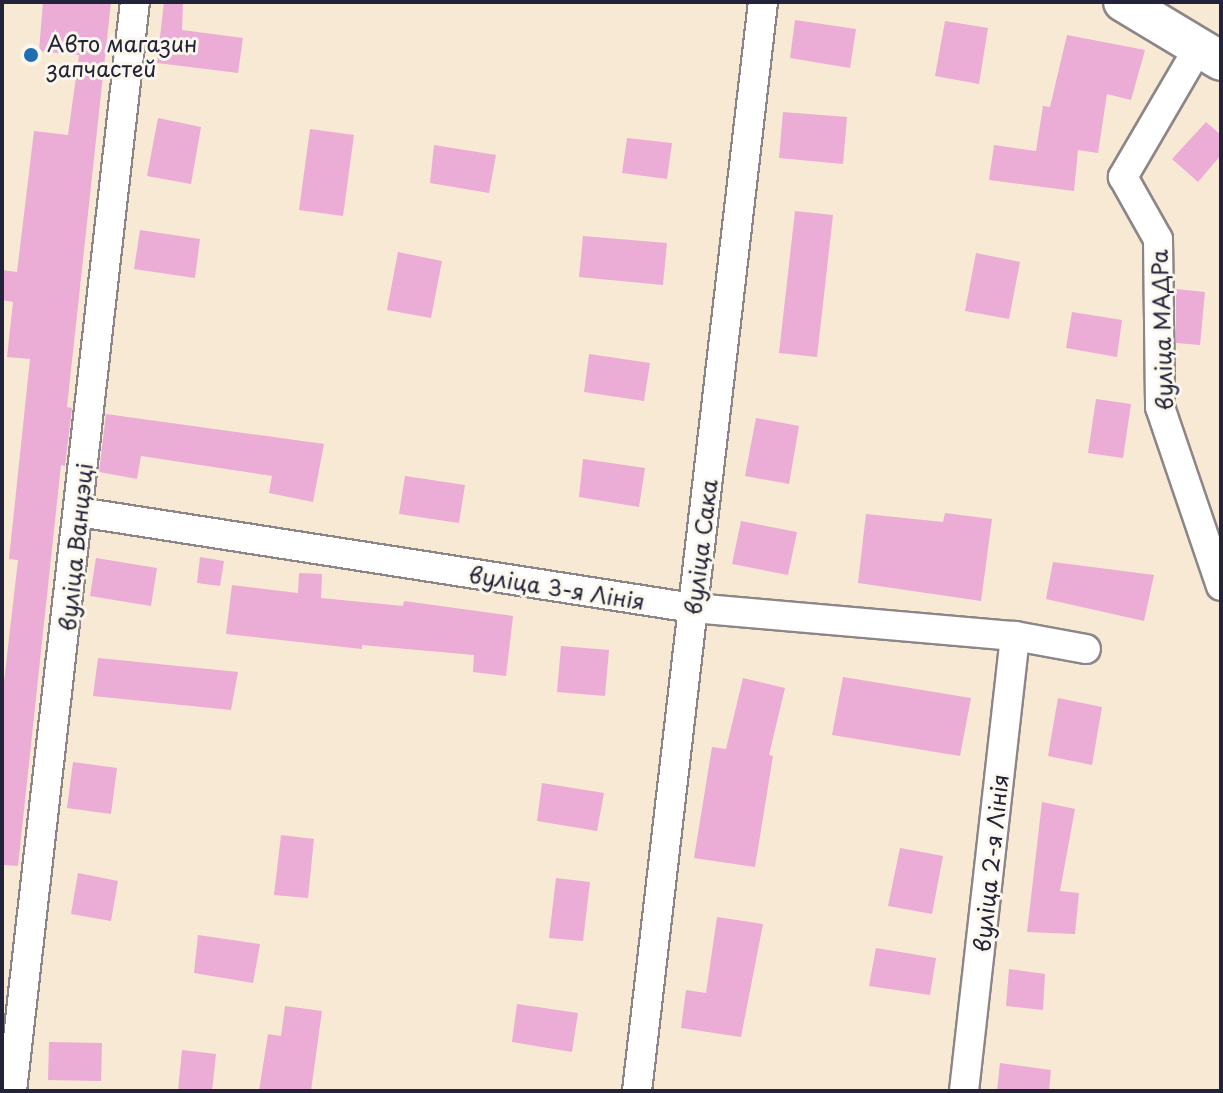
<!DOCTYPE html>
<html>
<head>
<meta charset="utf-8">
<style>
  body { margin:0 }
  #map { position:relative; width:1223px; height:1093px; overflow:hidden; background:#f8e9d4; font-family:"Playpen Sans",sans-serif }
  div>[style] { position:absolute }
  [style*='--x'] { left:calc(var(--x)*1px); top:calc(var(--y)*1px); width:calc(var(--w)*1px); rotate:calc(var(--a)*1deg) }
  .building>* { inset:0; background:#ebacd6 }
  .roads { filter:drop-shadow(2px 0 #8d8688) drop-shadow(-2px 0 #8d8688) drop-shadow(0 2px #8d8688) drop-shadow(0 -2px #8d8688) }
  .street>* { height:28px; margin:-14px; padding:0 14px; transform-origin:14px; border-radius:14px; background:#fff }
  .secondary>* { height:38px; margin:-19px; padding:0 19px; transform-origin:19px; border-radius:19px; background:#fff }
  .dots>* { width:22px; height:22px; translate:-50% -50%; box-sizing:border-box; border:4px solid #fbf7ec; border-radius:50% }
  span { translate:-50% -50%; white-space:nowrap; text-align:center; line-height:1.15; -webkit-text-stroke:6px #fbf7ec; paint-order:stroke }
  .poi-label { font-size:22px; color:#22223b }
  .left { translate:0 -50%; text-align:left }
  .street-label { font-size:22px; color:#22223b }
  .frame { position:absolute; inset:0; border:4px solid #22223b; pointer-events:none }
</style>
</head>
<body>
<div id="map">
  <div class="building">
    <i style="clip-path:polygon(43px 2px,111px 2px,67px 407px,72px 408px,65px 466px,61px 465px,18px 866px,2px 865px,2px 699px,18px 560px,9px 559px,30px 359px,7px 357px,13px 302px,2px 300px,2px 270px,17px 272px,34px 131px,68px 135px,79px 55px,39px 51px)"></i>
    <i style="clip-path:polygon(164px 2px,183px 2px,182px 30px,243px 38px,238px 73px,157px 63px)"></i>
    <i style="clip-path:polygon(795px 20px,856px 29px,850px 68px,790px 58px)"></i>
    <i style="clip-path:polygon(945px 21px,988px 28px,979px 84px,935px 76px)"></i>
    <i style="clip-path:polygon(1067px 35px,1145px 50px,1131px 100px,1107px 94px,1098px 153px,1078px 150px,1074px 191px,989px 180px,994px 145px,1036px 151px,1043px 106px,1050px 107px)"></i>
    <i style="clip-path:polygon(783px 112px,847px 117px,843px 164px,779px 158px)"></i>
    <i style="clip-path:polygon(158px 118px,201px 127px,191px 184px,147px 176px)"></i>
    <i style="clip-path:polygon(1206px 122px,1221px 135px,1221px 155px,1198px 182px,1172px 159px)"></i>
    <i style="clip-path:polygon(310px 129px,354px 135px,343px 216px,299px 210px)"></i>
    <i style="clip-path:polygon(627px 138px,672px 143px,667px 179px,622px 173px)"></i>
    <i style="clip-path:polygon(434px 145px,496px 155px,489px 193px,430px 183px)"></i>
    <i style="clip-path:polygon(795px 211px,833px 215px,817px 357px,779px 353px)"></i>
    <i style="clip-path:polygon(140px 230px,200px 239px,195px 278px,134px 269px)"></i>
    <i style="clip-path:polygon(583px 236px,667px 243px,663px 285px,579px 277px)"></i>
    <i style="clip-path:polygon(398px 252px,442px 261px,431px 318px,387px 310px)"></i>
    <i style="clip-path:polygon(976px 253px,1020px 262px,1009px 319px,965px 311px)"></i>
    <i style="clip-path:polygon(1176px 289px,1205px 292px,1200px 345px,1176px 343px)"></i>
    <i style="clip-path:polygon(1072px 312px,1122px 320px,1117px 357px,1066px 348px)"></i>
    <i style="clip-path:polygon(589px 354px,650px 363px,644px 401px,584px 392px)"></i>
    <i style="clip-path:polygon(1096px 399px,1131px 404px,1123px 458px,1088px 453px)"></i>
    <i style="clip-path:polygon(106px 414px,324px 444px,313px 502px,269px 493px,272px 476px,141px 456px,137px 479px,99px 472px)"></i>
    <i style="clip-path:polygon(756px 418px,799px 426px,789px 484px,745px 476px)"></i>
    <i style="clip-path:polygon(583px 459px,645px 468px,639px 507px,579px 497px)"></i>
    <i style="clip-path:polygon(405px 476px,465px 485px,459px 523px,399px 514px)"></i>
    <i style="clip-path:polygon(945px 513px,992px 519px,981px 601px,858px 583px,866px 514px,943px 522px)"></i>
    <i style="clip-path:polygon(741px 521px,797px 532px,788px 575px,732px 564px)"></i>
    <i style="clip-path:polygon(200px 557px,224px 561px,220px 586px,197px 583px)"></i>
    <i style="clip-path:polygon(96px 558px,157px 568px,151px 606px,90px 596px)"></i>
    <i style="clip-path:polygon(1053px 562px,1154px 575px,1144px 621px,1046px 599px)"></i>
    <i style="clip-path:polygon(299px 573px,322px 574px,321px 598px,403px 606px,404px 601px,513px 616px,506px 676px,473px 672px,474px 655px,362px 645px,362px 649px,226px 634px,232px 585px,298px 593px)"></i>
    <i style="clip-path:polygon(561px 646px,609px 650px,605px 696px,557px 692px)"></i>
    <i style="clip-path:polygon(98px 658px,238px 672px,231px 710px,93px 696px)"></i>
    <i style="clip-path:polygon(843px 677px,971px 698px,960px 756px,832px 735px)"></i>
    <i style="clip-path:polygon(743px 678px,785px 688px,769px 755px,773px 756px,755px 867px,694px 858px,712px 747px,726px 749px)"></i>
    <i style="clip-path:polygon(1058px 698px,1102px 707px,1092px 765px,1048px 756px)"></i>
    <i style="clip-path:polygon(73px 762px,117px 768px,111px 814px,67px 808px)"></i>
    <i style="clip-path:polygon(542px 783px,604px 793px,597px 831px,537px 821px)"></i>
    <i style="clip-path:polygon(1042px 802px,1075px 809px,1060px 891px,1079px 893px,1075px 934px,1027px 932px)"></i>
    <i style="clip-path:polygon(281px 835px,314px 839px,308px 898px,274px 895px)"></i>
    <i style="clip-path:polygon(900px 848px,943px 856px,932px 914px,888px 906px)"></i>
    <i style="clip-path:polygon(78px 873px,118px 881px,111px 921px,71px 914px)"></i>
    <i style="clip-path:polygon(556px 878px,590px 882px,583px 941px,549px 938px)"></i>
    <i style="clip-path:polygon(717px 917px,763px 924px,741px 1037px,681px 1028px,686px 990px,706px 993px)"></i>
    <i style="clip-path:polygon(198px 935px,260px 944px,253px 983px,194px 973px)"></i>
    <i style="clip-path:polygon(876px 948px,936px 958px,930px 995px,869px 986px)"></i>
    <i style="clip-path:polygon(1009px 969px,1045px 974px,1043px 1010px,1006px 1006px)"></i>
    <i style="clip-path:polygon(517px 1004px,578px 1013px,572px 1052px,512px 1042px)"></i>
    <i style="clip-path:polygon(285px 1006px,322px 1011px,311px 1091px,259px 1091px,268px 1034px,281px 1036px)"></i>
    <i style="clip-path:polygon(49px 1042px,102px 1043px,101px 1081px,48px 1080px)"></i>
    <i style="clip-path:polygon(182px 1050px,216px 1054px,212px 1091px,178px 1091px)"></i>
    <i style="clip-path:polygon(1000px 1063px,1051px 1070px,1049px 1091px,997px 1091px)"></i>
  </div>
  <div class="roads">
    <div class="street">
      <i style="--x:1200;--y:45;--w:153;--a:120.3"></i>
      <i style="--x:1123;--y:177;--w:71;--a:60.6"></i>
      <i style="--x:1158;--y:239;--w:168;--a:89.3"></i>
      <i style="--x:1160;--y:407;--w:189;--a:71.2"></i>
      <i style="--x:79;--y:512;--w:621;--a:8.89"></i>
      <i style="--x:693;--y:608;--w:323;--a:5"></i>
      <i style="--x:1015;--y:636;--w:72;--a:10.4"></i>
      <i style="--x:12;--y:1091;--w:1096;--a:-83.56"></i>
      <i style="--x:637;--y:1091;--w:1096;--a:-83.4"></i>
      <i style="--x:964;--y:1091;--w:458;--a:-83.6"></i>
    </div>
    <div class="secondary">
      <i style="--x:1123;--y:2;--w:114;--a:31"></i>
    </div>
  </div>
  <div class="dots">
    <i style="left:31px;top:55px;background:#1f6fb2"></i>
  </div>
  <div class="poi-label">
    <span class="left" style="left:47px;top:55px">Авто магазин<br>запчастей</span>
  </div>
  <div class="street-label">
    <span style="left:1161px;top:330px;rotate:-92deg">вуліца МАДРа</span>
    <span style="left:75px;top:547px;rotate:-84deg">вуліца Ванцэці</span>
    <span style="left:700px;top:547px;rotate:-83deg">вуліца Сака</span>
    <span style="left:557px;top:587px;rotate:9deg">вуліца 3-я Лінія</span>
    <span style="left:990px;top:863px;rotate:-84deg">вуліца 2-я Лінія</span>
  </div>
  <div class="frame"></div>
</div>
</body>
</html>
